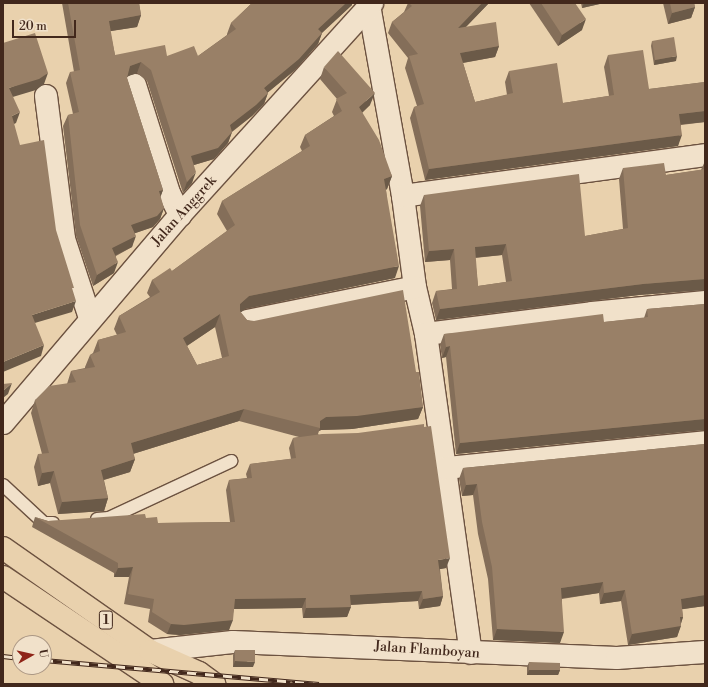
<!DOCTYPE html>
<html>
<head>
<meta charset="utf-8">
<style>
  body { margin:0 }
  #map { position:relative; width:708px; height:687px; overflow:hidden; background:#e9d1ad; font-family:"Libre Bodoni",serif }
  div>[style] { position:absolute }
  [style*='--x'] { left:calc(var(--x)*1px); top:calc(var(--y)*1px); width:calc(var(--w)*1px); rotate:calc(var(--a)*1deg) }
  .roads { filter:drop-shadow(1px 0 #6c5240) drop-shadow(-1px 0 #6c5240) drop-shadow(0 1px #6c5240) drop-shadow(0 -1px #6c5240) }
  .lane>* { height:12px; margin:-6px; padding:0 6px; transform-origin:6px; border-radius:6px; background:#f1e1ca }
  .street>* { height:22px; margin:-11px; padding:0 11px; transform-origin:11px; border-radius:11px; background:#f1e1ca }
  .primary>* { height:22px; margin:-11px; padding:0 11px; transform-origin:11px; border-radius:11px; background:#e9d1ad }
  .rail>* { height:4.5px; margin-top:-2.25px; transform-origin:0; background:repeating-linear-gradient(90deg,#f1e1ca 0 9px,#42281c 0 18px); box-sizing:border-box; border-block:1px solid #42281c }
  .wall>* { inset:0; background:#846e59 }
  .shaded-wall>* { inset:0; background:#6b5a48 }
  .building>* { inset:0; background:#998067 }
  span { translate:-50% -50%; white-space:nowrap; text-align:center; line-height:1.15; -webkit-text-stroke:3px #f1e1ca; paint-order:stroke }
  .shield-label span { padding:1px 3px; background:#f1e1ca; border:1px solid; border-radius:3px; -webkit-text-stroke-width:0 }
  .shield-label { font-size:13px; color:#42281c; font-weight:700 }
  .street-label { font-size:14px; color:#42281c }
  .frame { position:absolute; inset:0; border:4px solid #42281c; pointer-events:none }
  .north { position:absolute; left:12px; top:635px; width:40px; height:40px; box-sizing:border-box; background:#f1e1ca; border:1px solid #ab9784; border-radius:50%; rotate:82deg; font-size:11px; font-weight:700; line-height:16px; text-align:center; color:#42281c }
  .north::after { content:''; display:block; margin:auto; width:14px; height:18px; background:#8f2418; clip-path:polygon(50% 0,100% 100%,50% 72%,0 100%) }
  .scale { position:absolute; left:12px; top:20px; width:64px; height:18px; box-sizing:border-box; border:2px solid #42281c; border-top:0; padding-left:5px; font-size:12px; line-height:14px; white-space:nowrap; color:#42281c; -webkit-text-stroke:3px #f1e1ca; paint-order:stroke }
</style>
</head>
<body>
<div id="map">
  <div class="roads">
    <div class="lane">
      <i style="--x:3;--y:485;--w:56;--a:42.8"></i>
      <i style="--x:44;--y:523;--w:9;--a:0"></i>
      <i style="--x:97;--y:519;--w:12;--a:-5"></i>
      <i style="--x:109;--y:518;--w:135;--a:-25"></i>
    </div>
    <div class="street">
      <i style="--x:369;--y:5;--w:194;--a:79.9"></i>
      <i style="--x:403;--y:196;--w:92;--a:82.5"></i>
      <i style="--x:415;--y:287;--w:48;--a:76.8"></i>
      <i style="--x:426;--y:334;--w:322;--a:82"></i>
      <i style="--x:135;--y:85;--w:113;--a:72.5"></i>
      <i style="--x:169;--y:193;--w:25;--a:63"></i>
      <i style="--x:46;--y:96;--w:144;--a:82.8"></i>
      <i style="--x:64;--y:239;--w:83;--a:71.8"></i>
      <i style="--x:403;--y:196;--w:305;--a:-7.7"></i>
      <i style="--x:247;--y:321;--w:171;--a:-11.4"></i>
      <i style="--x:426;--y:334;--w:167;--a:-7.2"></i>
      <i style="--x:592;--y:313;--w:114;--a:-5.6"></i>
      <i style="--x:3;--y:423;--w:273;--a:-49.6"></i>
      <i style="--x:180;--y:215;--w:286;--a:-47.8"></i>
      <i style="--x:446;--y:468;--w:260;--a:-5.7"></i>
      <i style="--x:150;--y:651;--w:83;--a:-6.2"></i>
      <i style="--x:233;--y:642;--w:384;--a:2.4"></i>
      <i style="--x:617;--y:658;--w:88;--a:-3.9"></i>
    </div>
    <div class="primary">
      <i style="--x:3;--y:548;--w:179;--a:35"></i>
      <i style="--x:150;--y:651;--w:54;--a:24.2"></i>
      <i style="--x:199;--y:673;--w:19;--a:36"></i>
      <i style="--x:3;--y:577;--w:192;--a:33.9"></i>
    </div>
  </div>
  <div class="rail">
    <i style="--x:3;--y:656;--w:17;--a:7"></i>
    <i style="--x:44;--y:660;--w:276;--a:5"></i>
  </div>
  <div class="wall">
    <i style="clip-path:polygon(62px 3px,139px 3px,141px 15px,137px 27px,110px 31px,115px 55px,167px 56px,198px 56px,227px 35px,227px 34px,231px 23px,252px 3px,352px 3px,352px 5px,322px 33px,318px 44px,295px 70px,268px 92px,264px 104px,252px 116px,232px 132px,228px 143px,214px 159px,194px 165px,192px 183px,183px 193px,147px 81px,137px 73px,127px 76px,127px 78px,163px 190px,160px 197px,164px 208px,160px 219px,153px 227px,135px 233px,132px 247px,116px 256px,114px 273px,93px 286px,76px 236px,63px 126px,68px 115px,73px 114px,66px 83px,70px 72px,74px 72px)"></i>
    <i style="clip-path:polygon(408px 3px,489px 3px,466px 27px,499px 46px,495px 57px,463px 63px,475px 102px,507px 95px,505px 82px,509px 71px,563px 103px,609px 96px,604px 67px,608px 55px,649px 89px,705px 82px,705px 122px,681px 125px,678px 146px,425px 180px,410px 118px,414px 107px,417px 106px,405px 68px,408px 58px,388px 33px,392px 22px,404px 12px)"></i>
    <i style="clip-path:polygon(529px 3px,575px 3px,582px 30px,558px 46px)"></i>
    <i style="clip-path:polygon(581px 3px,604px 3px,582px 8px)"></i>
    <i style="clip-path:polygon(663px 3px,694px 3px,695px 7px,691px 18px,668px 24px)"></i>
    <i style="clip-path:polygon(652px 41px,676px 61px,654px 65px,651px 46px)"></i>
    <i style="clip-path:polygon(evenodd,324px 67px,370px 105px,362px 113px,392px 176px,387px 189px,386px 190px,395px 278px,245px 309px,240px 312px,247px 320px,416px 372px,423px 407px,418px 419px,352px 429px,321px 430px,319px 431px,318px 434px,446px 568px,440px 569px,443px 596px,440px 606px,419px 609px,418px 601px,351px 605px,347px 617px,303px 618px,302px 608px,234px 609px,229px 630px,180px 635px,167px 634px,148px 622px,150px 609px,124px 604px,129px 577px,114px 577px,114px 573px,32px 527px,35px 517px,48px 521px,146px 518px,158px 523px,230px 522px,226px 490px,229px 480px,247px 478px,246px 474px,250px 464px,291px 459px,289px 448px,293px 438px,299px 437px,239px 421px,133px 454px,135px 459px,130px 472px,104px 480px,108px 498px,104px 511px,58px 514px,50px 483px,38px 486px,34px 467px,38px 454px,42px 454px,31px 413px,35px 400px,67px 384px,71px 371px,85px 368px,85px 367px,90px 355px,93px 353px,98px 340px,117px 335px,114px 329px,119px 316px,150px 297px,147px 293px,152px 280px,172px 271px,227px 231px,217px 214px,222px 201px,302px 151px,300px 147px,305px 135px,334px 116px,332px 112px,337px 99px,320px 79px,324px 67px,215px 327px,222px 358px,197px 365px,187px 346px,215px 327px)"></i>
    <i style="clip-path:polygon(evenodd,705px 161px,705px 290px,704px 290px,639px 295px,436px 320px,432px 303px,436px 291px,452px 289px,450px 260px,425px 262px,420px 206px,424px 195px,585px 236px,623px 229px,619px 179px,623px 168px,666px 175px,701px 170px,705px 161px,502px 255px,506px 282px,478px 286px,475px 258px,502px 255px)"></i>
    <i style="clip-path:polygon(705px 304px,705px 430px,704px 430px,456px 454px,446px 357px,442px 358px,440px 345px,444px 334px,604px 322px,644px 318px,647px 309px)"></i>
    <i style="clip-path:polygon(705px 444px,705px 606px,682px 609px,683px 617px,677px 637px,628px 645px,621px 601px,600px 604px,599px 593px,562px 599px,560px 643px,493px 640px,488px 579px,478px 534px,473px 495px,462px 496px,459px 479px,463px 468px)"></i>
    <i style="clip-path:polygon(235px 650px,253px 667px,233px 667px,233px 655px)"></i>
    <i style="clip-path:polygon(529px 662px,560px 670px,558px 675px,527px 675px,527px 667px)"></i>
  </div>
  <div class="shaded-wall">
    <i style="clip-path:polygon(346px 3px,352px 3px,352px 5px,314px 40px,318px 29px)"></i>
    <i style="clip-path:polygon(482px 3px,489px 3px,453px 40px,458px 28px)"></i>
    <i style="clip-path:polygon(584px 3px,604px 3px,582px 8px)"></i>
    <i style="clip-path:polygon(695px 7px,691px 18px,668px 24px,672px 13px)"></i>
    <i style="clip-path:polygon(141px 15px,137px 27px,105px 32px,109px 21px)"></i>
    <i style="clip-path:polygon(586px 19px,582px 30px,558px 46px,562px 35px)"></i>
    <i style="clip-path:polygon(322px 33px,318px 44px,295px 70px,260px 99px,264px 88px)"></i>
    <i style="clip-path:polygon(499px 46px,495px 57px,456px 64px,460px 53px)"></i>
    <i style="clip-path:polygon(677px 56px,676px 61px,654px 65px,655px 60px)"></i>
    <i style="clip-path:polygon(141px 62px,137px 73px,126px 77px,130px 66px)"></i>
    <i style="clip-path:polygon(48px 73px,44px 84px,36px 90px,6px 99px,9px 88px)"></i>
    <i style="clip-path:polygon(268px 93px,264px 104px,252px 116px,226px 136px,230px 125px)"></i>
    <i style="clip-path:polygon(375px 93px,370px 105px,354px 120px,359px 107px)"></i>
    <i style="clip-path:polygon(705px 111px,705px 122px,675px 125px,679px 114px)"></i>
    <i style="clip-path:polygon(20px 112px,16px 123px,8px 127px,12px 116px)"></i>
    <i style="clip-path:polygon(232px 132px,228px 143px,214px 159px,187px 167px,191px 156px)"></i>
    <i style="clip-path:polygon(682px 135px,678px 146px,425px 180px,429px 169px)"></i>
    <i style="clip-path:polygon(196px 172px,192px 183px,183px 193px,187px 182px)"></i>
    <i style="clip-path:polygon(392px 176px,387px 189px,379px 192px,384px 179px)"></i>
    <i style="clip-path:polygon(163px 190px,159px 201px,159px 191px)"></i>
    <i style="clip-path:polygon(164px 208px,160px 219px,153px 227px,127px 236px,131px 225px)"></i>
    <i style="clip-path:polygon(136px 236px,132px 247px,108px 259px,112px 248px)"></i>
    <i style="clip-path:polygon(506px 244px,502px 255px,471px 258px,475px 247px)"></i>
    <i style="clip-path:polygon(454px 249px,450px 260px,425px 262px,429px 251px)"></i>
    <i style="clip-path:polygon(118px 262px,114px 273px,93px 286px,97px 275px)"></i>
    <i style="clip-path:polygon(399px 266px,395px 278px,245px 309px,235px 317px,240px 304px,249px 296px)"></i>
    <i style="clip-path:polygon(705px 279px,705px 286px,704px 290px,639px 295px,436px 320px,440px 309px,643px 284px)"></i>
    <i style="clip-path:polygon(76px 301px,72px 312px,28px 325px,32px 315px)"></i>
    <i style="clip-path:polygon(220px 314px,215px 327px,179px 351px,183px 338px)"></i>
    <i style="clip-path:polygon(44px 345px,41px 356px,3px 372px,3px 362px)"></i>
    <i style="clip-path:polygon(450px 346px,446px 357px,442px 358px,446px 347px)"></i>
    <i style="clip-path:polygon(12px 383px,8px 394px,3px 398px,3px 391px)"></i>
    <i style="clip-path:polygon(423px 407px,418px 419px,352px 429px,321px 430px,319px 431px,320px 428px,320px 421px,326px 417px)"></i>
    <i style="clip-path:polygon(244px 409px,239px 421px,126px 456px,131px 443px)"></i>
    <i style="clip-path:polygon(705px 419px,705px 426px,704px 430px,456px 454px,460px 443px)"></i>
    <i style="clip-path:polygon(135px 459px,130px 472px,96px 482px,101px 470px)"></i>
    <i style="clip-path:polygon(54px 471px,50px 483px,38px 486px,42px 473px)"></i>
    <i style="clip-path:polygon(477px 484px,473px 495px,462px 496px,466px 485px)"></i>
    <i style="clip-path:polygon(108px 498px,104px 511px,58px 514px,62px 502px)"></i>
    <i style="clip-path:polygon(450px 558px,446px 568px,435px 570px,438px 560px)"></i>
    <i style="clip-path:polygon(133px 567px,129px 577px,114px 577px,118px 568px)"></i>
    <i style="clip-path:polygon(603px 582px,599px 593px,557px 599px,561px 588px)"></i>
    <i style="clip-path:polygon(625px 590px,621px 601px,600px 604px,604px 593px)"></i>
    <i style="clip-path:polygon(422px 591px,418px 601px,346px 605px,350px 595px)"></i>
    <i style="clip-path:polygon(705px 595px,705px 606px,677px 610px,681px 599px)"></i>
    <i style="clip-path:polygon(443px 596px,440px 606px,419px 609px,423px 599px)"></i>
    <i style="clip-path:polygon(306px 598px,302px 608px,231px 609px,235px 599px)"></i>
    <i style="clip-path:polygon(351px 607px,347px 617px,303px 618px,306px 608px)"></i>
    <i style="clip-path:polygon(680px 617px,683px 617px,680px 626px,681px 626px,677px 637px,628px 645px,632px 634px)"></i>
    <i style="clip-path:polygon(233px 620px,229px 630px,180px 635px,167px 634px,171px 624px)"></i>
    <i style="clip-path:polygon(497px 629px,564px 632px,560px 643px,493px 640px)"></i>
    <i style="clip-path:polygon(235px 661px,255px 662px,253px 667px,233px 667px)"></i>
    <i style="clip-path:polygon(529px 670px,560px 670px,558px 675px,527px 675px)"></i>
  </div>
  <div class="building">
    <i style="clip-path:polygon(68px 3px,139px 3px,141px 15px,109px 21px,115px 55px,165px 45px,167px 56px,194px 46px,198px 56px,236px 29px,231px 23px,252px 3px,346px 3px,318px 29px,322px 33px,299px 59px,264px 88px,268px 93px,256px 105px,230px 125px,232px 132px,218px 148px,191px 156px,196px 172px,187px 182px,151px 70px,141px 62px,130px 66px,127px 78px,163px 190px,159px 191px,164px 208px,157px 216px,131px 225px,136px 236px,112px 248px,118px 262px,97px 275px,80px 225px,68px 115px,79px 112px,70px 72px,80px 70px)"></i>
    <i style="clip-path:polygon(409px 3px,482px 3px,458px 28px,496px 22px,499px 46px,460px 53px,475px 102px,513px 93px,509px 71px,557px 63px,563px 103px,614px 95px,608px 55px,643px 50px,649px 89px,705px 82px,705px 111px,679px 114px,682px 135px,429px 169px,414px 107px,424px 104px,409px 56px,418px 54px,392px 22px,412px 6px)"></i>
    <i style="clip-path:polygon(541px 3px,575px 3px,586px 19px,562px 35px)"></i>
    <i style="clip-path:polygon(670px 3px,694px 3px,695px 7px,672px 13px)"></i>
    <i style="clip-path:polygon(35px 33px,48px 73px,39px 79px,9px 88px,20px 112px,12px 116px,20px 145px,44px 140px,56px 230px,74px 288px,72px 288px,76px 301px,32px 315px,44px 345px,3px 362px,3px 43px)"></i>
    <i style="clip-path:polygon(674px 37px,677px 56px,655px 60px,652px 41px)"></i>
    <i style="clip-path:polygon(evenodd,338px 51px,375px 93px,359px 107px,379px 140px,392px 176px,384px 179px,399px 266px,249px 296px,240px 304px,240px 311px,247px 320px,254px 321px,403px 290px,416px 372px,419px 372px,423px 407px,357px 416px,326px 417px,320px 421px,320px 428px,244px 409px,131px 443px,135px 459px,101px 470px,108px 498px,62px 502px,54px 471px,42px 473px,38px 454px,49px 453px,35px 400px,49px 386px,76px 382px,71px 371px,95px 367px,90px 355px,100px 351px,98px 340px,126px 332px,119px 316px,160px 292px,152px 280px,170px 268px,172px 271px,235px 225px,222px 201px,310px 146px,305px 135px,342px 111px,336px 99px,347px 93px,324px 67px,338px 51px,220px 314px,229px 356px,197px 365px,183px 338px,220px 314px)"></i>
    <i style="clip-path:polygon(evenodd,664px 163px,666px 175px,705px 169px,705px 279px,643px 284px,440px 309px,436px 291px,457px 289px,454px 249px,429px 251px,424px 195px,579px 174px,585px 236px,628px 228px,623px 168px,664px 163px,506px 244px,512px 281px,478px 286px,475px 247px,506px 244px)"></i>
    <i style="clip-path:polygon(705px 304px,705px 419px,460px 443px,450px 346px,446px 347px,444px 334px,603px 314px,604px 322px,648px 317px,647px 309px)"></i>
    <i style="clip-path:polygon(12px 383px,3px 391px,3px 384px)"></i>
    <i style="clip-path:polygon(424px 424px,424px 427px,431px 426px,450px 558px,438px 560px,443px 596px,423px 599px,422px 591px,350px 595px,351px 607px,306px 608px,306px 598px,235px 599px,233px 620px,184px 625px,171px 624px,152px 612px,154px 599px,128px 594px,133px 567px,118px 568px,118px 563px,35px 517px,48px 521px,145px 514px,146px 518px,157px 517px,158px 523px,235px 522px,229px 480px,252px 478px,250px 464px,296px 458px,293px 438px,322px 434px,358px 433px)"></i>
    <i style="clip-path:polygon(705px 444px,705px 595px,681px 599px,683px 617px,680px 617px,681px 626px,632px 634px,625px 590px,604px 593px,603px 582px,561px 588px,564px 632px,497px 629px,492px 567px,482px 522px,477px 484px,466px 485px,463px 468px)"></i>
    <i style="clip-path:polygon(235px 650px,255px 650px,255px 662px,235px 661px)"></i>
    <i style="clip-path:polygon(529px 662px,560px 663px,560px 670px,529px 670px)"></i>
    <i style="clip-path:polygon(291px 681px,294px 684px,289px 684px)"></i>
  </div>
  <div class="shield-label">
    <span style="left:106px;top:620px">1</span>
  </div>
  <div class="street-label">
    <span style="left:184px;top:211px;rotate:-48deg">Jalan Anggrek</span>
    <span style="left:427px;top:650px;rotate:4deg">Jalan Flamboyan</span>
  </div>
  <div class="frame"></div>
  <div class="north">U</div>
  <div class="scale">20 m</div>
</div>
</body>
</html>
